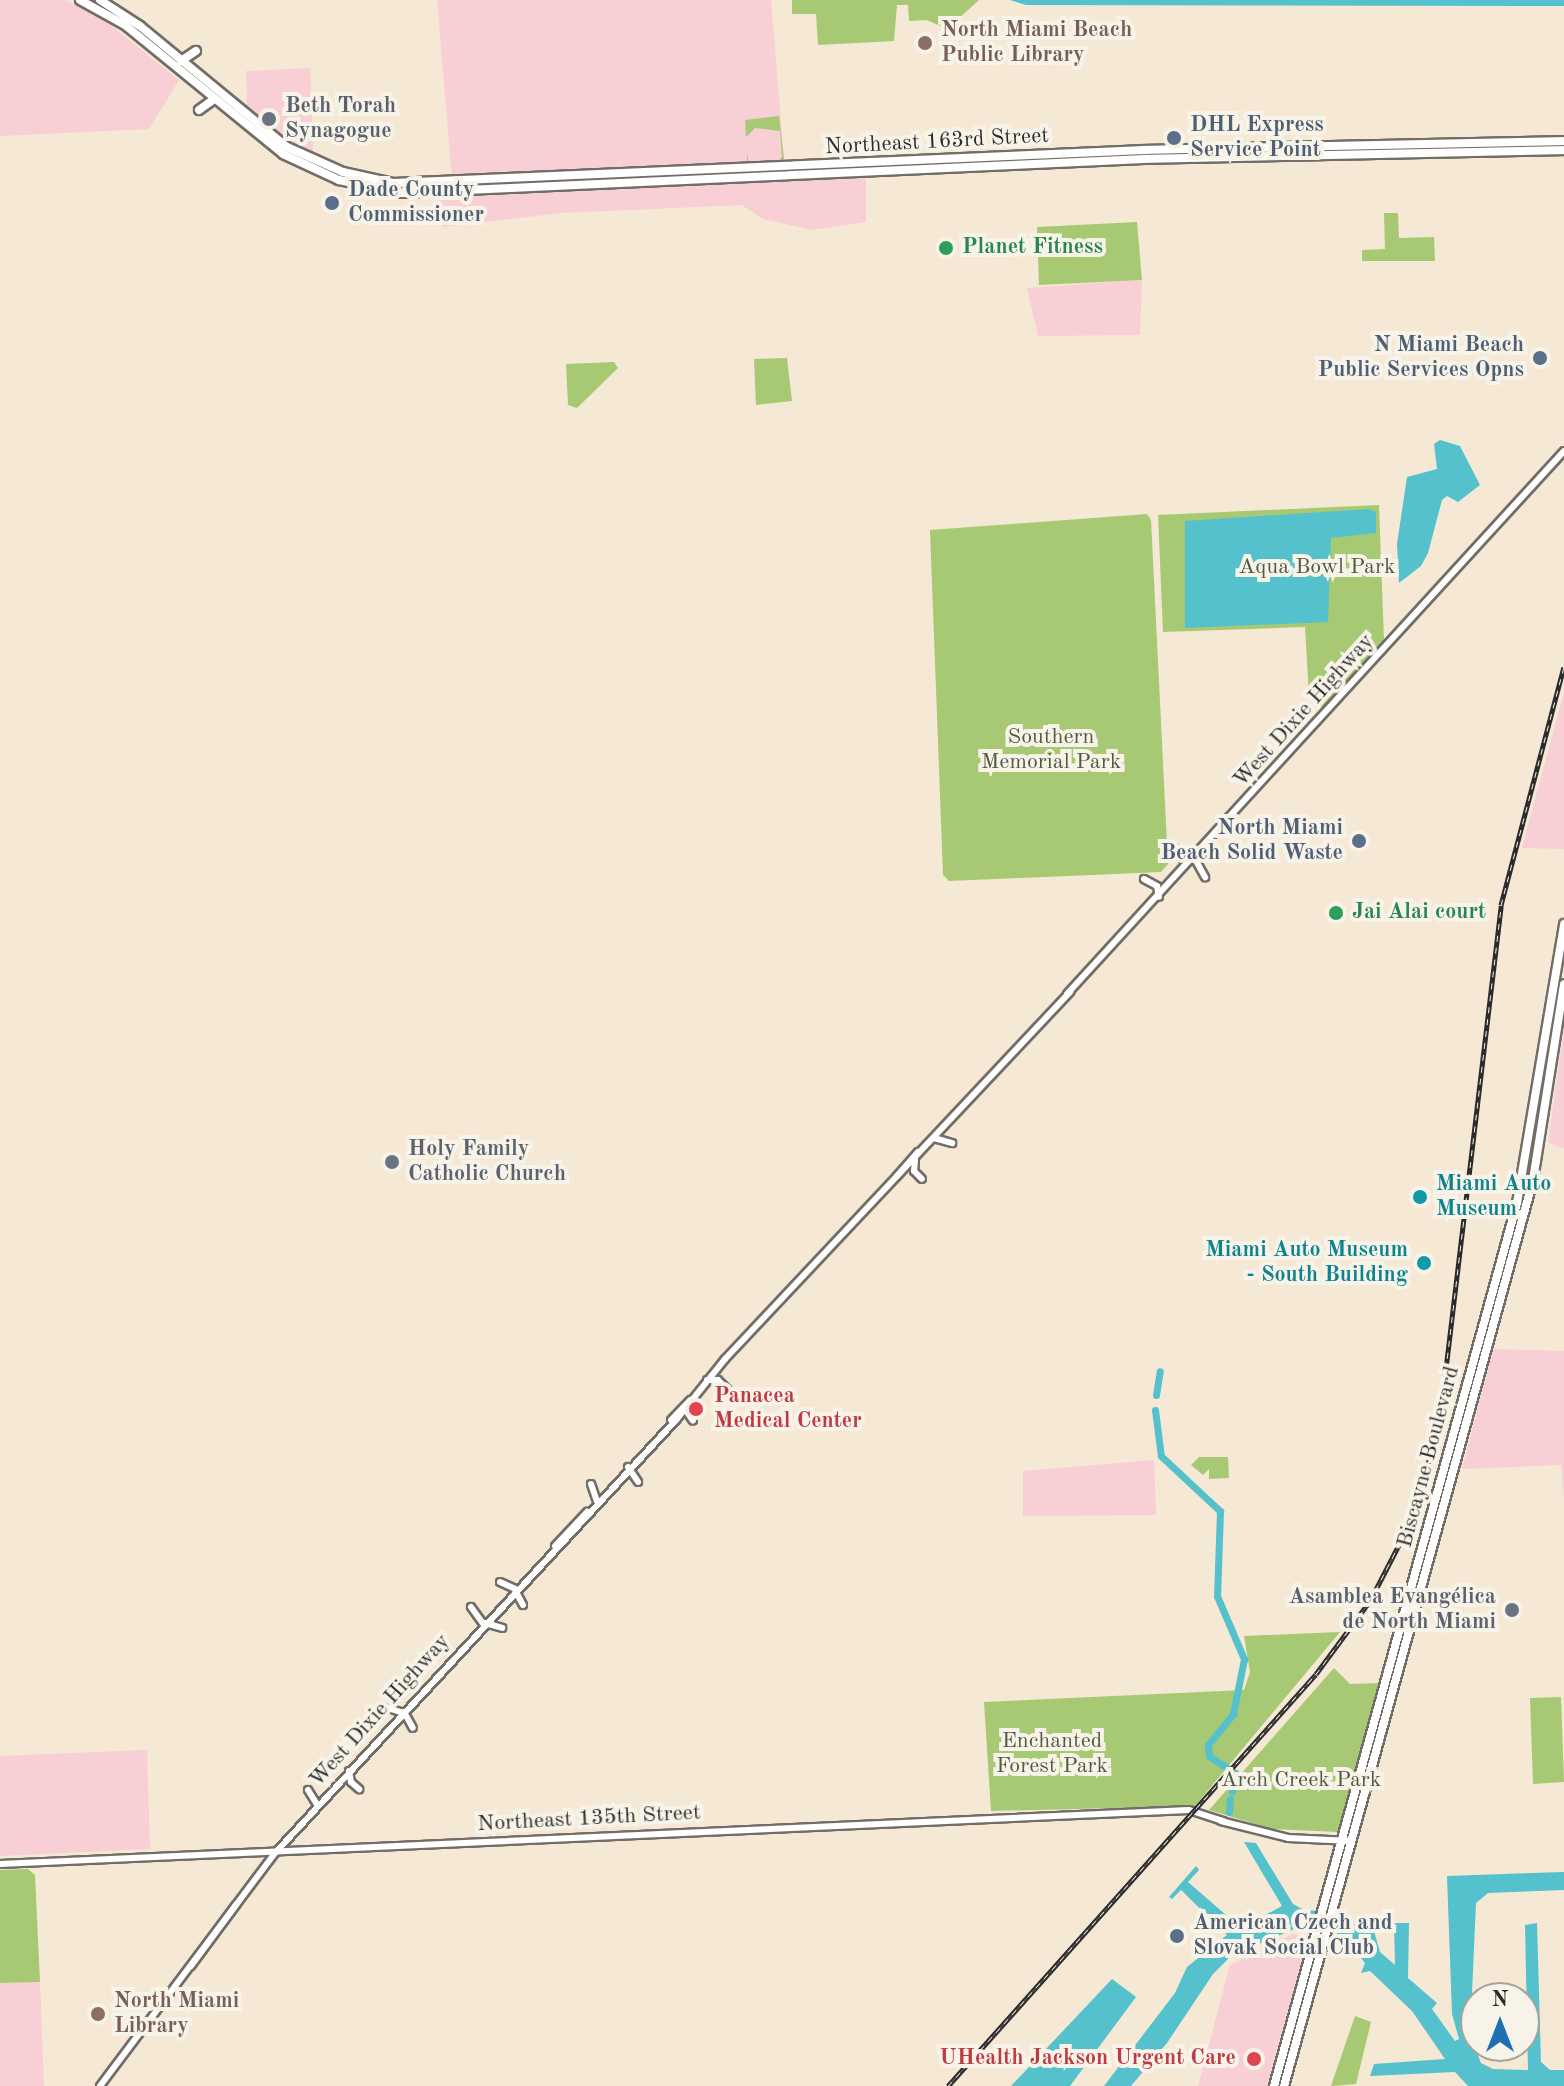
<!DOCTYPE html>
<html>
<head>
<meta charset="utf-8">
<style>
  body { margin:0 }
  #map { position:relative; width:1564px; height:2086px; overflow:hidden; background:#f5e8d5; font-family:"Old Standard TT",serif }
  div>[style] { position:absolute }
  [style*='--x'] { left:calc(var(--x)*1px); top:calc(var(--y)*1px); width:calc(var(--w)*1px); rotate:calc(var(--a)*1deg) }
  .built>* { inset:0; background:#f7cfd4 }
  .green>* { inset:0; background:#a7c973 }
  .water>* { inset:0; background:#54c1cc }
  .river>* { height:7px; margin:-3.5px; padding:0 3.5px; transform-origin:3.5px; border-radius:3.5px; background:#54c1cc }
  .roads { filter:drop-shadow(2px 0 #726d66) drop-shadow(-2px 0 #726d66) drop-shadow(0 2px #726d66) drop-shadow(0 -2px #726d66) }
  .secondary>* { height:6px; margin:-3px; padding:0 3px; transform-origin:3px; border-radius:3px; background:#fff }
  .primary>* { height:8px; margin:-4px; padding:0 4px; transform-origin:4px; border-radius:4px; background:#fff }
  .rail>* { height:5px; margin-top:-2.5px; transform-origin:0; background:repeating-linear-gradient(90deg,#f7f3e8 0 6px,#2b2b2b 0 12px); box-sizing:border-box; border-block:2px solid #2b2b2b }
  .dots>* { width:22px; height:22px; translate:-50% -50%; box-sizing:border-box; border:4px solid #f7f3e8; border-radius:50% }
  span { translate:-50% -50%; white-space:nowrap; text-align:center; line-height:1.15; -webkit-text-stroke:8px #f7f3e8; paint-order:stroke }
  .education-label { font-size:22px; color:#785e54; font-weight:700 }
  .left { translate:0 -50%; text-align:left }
  .worship-label { font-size:22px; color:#5b616d; font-weight:700 }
  .right { translate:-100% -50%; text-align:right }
  .service-label { font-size:22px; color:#4e5e75; font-weight:700 }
  .street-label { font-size:22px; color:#2b2b2b }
  .leisure-label { font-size:22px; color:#27864d; font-weight:700 }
  .park-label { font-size:22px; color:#505a41 }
  .culture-label { font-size:22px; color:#0d838f; font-weight:700 }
  .health-label { font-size:22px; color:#be3a42; font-weight:700 }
  .north { position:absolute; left:1460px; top:1982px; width:80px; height:80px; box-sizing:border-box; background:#f7f3e8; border:2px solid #a5a39c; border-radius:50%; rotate:0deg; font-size:22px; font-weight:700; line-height:32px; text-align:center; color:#2b2b2b }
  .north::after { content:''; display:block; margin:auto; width:28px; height:36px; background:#1f6fb2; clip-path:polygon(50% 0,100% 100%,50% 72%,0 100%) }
</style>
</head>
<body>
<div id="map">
  <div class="built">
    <i style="clip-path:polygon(0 0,65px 0,103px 19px,179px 80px,149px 129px,0 136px)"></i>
    <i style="clip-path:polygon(437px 0,771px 0,784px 159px,779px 163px,452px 177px)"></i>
    <i style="clip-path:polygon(310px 68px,313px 151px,311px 153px,253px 115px,247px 107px,246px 71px)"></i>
    <i style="clip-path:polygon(866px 177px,866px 222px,812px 230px,763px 219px,742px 205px,561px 213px,442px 227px,441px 197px)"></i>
    <i style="clip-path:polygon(1142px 280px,1140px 335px,1038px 336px,1027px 288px)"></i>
    <i style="clip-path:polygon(1564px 692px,1564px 849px,1522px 848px)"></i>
    <i style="clip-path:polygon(1564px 1028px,1564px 1148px,1561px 1148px,1548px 1142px)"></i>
    <i style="clip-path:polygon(1493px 1349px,1564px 1351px,1564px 1498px,1561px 1465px,1462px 1469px)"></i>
    <i style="clip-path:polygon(1154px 1460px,1156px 1515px,1023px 1516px,1023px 1471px)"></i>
    <i style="clip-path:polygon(147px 1750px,150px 1849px,0 1856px,0 1756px)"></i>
    <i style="clip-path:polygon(1293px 1934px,1308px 1937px,1267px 2086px,1198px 2086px,1230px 1965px)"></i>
    <i style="clip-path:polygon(40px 1982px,44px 2086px,0 2086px,0 1983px)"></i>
  </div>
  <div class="green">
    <i style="clip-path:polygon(792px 0,979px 0,947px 29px,927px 20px,909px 21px,908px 5px,897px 5px,894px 41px,818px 45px,816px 14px,792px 14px)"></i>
    <i style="clip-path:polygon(779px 116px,784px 159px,779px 163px,747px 165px,747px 153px,749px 164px,777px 162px,782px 157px,780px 131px,755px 128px,746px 137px,745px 120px)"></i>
    <i style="clip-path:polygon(1384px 213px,1398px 213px,1399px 238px,1434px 237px,1435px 261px,1362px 261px,1362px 250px,1385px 249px)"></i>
    <i style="clip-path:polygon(1137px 222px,1142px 280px,1039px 285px,1037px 227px)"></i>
    <i style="clip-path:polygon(787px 358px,792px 401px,756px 405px,754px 359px)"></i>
    <i style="clip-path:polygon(614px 362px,618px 368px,577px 408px,568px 405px,566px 364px)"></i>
    <i style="clip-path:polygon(1379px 505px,1384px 640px,1323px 708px,1309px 697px,1305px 627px,1163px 632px,1158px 515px)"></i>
    <i style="clip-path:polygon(1147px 514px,1151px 520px,1168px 864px,1161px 872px,949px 881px,943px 875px,930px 530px)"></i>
    <i style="clip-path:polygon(1199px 1457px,1228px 1457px,1229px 1478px,1209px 1479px,1209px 1469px,1203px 1475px,1191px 1465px)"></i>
    <i style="clip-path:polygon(1340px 1632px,1195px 1806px,991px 1811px,984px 1702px,1244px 1690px,1250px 1672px,1244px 1636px)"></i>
    <i style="clip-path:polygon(1334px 1668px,1350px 1684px,1380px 1683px,1338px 1832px,1272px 1829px,1209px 1810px)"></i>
    <i style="clip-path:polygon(1561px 1697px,1564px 1782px,1533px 1784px,1530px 1698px)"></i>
    <i style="clip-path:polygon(28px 1869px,35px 1875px,40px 1982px,0 1983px,0 1870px)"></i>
    <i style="clip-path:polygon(1355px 2016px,1371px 2022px,1356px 2084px,1331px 2086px)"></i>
  </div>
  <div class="water">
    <i style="clip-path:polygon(1010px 0,1564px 0,1564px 6px,1026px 5px)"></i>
    <i style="clip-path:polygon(1440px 440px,1460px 446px,1480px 485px,1458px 502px,1447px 496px,1442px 500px,1428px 553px,1421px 566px,1399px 583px,1397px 544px,1407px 477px,1437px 469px,1434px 444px)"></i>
    <i style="clip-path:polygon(1369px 509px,1376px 512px,1376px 533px,1331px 538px,1328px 622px,1185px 628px,1185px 521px)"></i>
    <i style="clip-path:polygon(1244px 1842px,1256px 1843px,1293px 1904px,1304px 1910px,1336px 1912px,1342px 1920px,1374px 1931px,1380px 1952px,1395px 1965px,1394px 1923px,1409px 1923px,1408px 1978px,1437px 2003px,1432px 2009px,1455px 2041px,1459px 2039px,1452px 2014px,1447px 1876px,1564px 1872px,1564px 1890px,1488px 1893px,1476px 1903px,1472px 1993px,1474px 2046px,1481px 2063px,1493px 2069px,1528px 2070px,1525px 1925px,1537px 1923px,1541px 2062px,1550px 2070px,1564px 2070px,1564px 2086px,1468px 2086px,1455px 2072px,1370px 2076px,1374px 2064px,1445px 2059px,1412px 2011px,1370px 1971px,1361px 1973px,1365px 1963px,1357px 1953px,1331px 1928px,1313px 1921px,1231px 1956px,1213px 1974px,1167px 2043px,1131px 2086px,1104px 2086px,1175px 1993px,1187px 1967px,1227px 1935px,1181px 1890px,1172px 1899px,1169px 1897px,1196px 1866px,1199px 1870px,1188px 1882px,1241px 1928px,1282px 1906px)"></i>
    <i style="clip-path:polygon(1112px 1979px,1136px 1997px,1070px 2086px,1011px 2086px)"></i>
  </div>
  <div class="river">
    <i style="--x:1156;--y:1395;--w:24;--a:-81"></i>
    <i style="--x:1155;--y:1410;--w:46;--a:82.6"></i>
    <i style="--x:1161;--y:1456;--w:81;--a:43"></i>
    <i style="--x:1220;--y:1511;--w:85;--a:92"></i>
    <i style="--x:1217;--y:1596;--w:69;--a:66.8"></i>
    <i style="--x:1244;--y:1659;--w:56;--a:101.3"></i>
    <i style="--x:1233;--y:1714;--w:40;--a:129"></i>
    <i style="--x:1208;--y:1745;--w:11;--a:85"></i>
    <i style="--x:1209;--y:1756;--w:31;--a:33"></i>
    <i style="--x:1235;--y:1773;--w:19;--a:99"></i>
    <i style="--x:1229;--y:1812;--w:13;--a:-86"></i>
  </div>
  <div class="roads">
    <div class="secondary">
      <i style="--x:1174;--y:848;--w:14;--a:51"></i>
      <i style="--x:1183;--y:859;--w:12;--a:0"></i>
      <i style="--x:1195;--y:859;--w:21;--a:61"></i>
      <i style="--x:1144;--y:879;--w:15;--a:28"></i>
      <i style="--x:1157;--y:886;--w:11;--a:80"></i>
      <i style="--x:1067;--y:994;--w:736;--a:-47.53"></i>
      <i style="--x:934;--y:1138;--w:19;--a:16"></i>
      <i style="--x:915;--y:1160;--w:11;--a:95"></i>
      <i style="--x:914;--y:1171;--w:11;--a:45"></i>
      <i style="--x:897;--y:1176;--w:32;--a:-49"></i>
      <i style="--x:707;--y:1380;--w:11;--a:0"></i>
      <i style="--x:718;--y:1380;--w:13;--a:45"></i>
      <i style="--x:685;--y:1409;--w:14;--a:56"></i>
      <i style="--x:671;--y:1420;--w:28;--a:-46"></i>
      <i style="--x:628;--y:1467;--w:18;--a:56"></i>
      <i style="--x:591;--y:1484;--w:18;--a:71"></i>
      <i style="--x:555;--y:1546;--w:47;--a:-46.7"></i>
      <i style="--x:500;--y:1582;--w:17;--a:24"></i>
      <i style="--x:515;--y:1590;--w:17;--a:62"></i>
      <i style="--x:471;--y:1607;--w:22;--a:54"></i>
      <i style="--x:485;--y:1623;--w:18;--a:16"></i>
      <i style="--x:388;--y:1708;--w:16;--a:18"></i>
      <i style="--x:404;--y:1712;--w:18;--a:61"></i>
      <i style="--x:349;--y:1771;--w:11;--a:80"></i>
      <i style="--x:351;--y:1782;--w:11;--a:41"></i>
      <i style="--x:308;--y:1790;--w:19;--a:58"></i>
      <i style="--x:1221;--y:1821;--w:69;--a:14.2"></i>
      <i style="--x:1288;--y:1838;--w:63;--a:2.7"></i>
      <i style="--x:0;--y:1864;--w:1190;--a:-2.6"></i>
      <i style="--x:1189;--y:1810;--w:36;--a:18"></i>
      <i style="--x:191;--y:1966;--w:76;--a:-53.6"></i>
      <i style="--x:100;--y:2086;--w:293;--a:-53.1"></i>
      <i style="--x:276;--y:1852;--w:589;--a:-47.2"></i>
      <i style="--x:676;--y:1420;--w:78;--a:-51.2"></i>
      <i style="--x:725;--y:1359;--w:504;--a:-46.77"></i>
    </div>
    <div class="primary">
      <i style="--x:80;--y:0;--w:51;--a:29.1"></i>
      <i style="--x:125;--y:25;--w:204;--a:39.2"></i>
      <i style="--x:283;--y:154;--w:62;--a:24.9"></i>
      <i style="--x:339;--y:180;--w:63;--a:11.8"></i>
      <i style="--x:401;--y:193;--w:744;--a:-2.62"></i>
      <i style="--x:1144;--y:159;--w:420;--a:-1.2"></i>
      <i style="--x:100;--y:0;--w:48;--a:33"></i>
      <i style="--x:140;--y:26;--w:190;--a:39.5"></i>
      <i style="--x:287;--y:147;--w:61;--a:24.1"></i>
      <i style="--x:343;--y:172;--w:51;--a:12.4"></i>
      <i style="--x:393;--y:183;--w:752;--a:-2.52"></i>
      <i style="--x:1144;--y:150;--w:420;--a:-1.2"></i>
      <i style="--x:181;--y:61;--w:18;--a:-34"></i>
      <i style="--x:199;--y:110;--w:17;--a:-36"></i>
      <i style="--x:1274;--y:2086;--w:916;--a:-74.61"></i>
      <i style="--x:1517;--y:1203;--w:283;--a:-80.4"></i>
      <i style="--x:1284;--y:2086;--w:940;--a:-74.63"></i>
      <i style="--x:1533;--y:1180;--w:198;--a:-81"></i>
    </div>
  </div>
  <div class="rail">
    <i style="--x:948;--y:2086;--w:552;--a:-48.23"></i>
    <i style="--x:1316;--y:1674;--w:91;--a:-53.5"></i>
    <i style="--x:1370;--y:1601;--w:72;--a:-62.7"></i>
    <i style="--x:1403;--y:1537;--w:76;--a:-70.9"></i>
    <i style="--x:1428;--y:1465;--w:73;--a:-78.1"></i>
    <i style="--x:1443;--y:1394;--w:492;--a:-83.2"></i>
    <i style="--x:1501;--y:905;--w:246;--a:-75.2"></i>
  </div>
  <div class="dots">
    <i style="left:925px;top:43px;background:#8d6e63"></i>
    <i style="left:269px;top:119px;background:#6b7280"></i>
    <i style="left:1174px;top:138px;background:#5c6f8a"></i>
    <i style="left:332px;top:203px;background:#5c6f8a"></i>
    <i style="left:946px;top:248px;background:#2e9e5b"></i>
    <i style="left:1540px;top:358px;background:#5c6f8a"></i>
    <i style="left:1359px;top:841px;background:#5c6f8a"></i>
    <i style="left:1336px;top:913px;background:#2e9e5b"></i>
    <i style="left:392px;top:1162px;background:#6b7280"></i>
    <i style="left:1420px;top:1197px;background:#0f9aa8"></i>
    <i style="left:1424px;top:1263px;background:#0f9aa8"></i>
    <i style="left:696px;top:1409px;background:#e0444e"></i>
    <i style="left:1512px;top:1610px;background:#6b7280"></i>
    <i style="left:1177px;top:1936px;background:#5c6f8a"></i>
    <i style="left:98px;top:2014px;background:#8d6e63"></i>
    <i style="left:1254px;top:2059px;background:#e0444e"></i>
  </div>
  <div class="education-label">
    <span class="left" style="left:941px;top:43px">North Miami Beach<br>Public Library</span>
    <span class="left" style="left:114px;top:2014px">North Miami<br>Library</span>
  </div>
  <div class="worship-label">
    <span class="left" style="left:285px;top:119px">Beth Torah<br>Synagogue</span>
    <span class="left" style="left:408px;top:1162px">Holy Family<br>Catholic Church</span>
    <span class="right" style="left:1496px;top:1610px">Asamblea Evangélica<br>de North Miami</span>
  </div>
  <div class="service-label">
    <span class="left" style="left:1190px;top:138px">DHL Express<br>Service Point</span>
    <span class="left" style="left:348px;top:203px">Dade County<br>Commissioner</span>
    <span class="right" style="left:1524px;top:358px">N Miami Beach<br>Public Services Opns</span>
    <span class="right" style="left:1343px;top:841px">North Miami<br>Beach Solid Waste</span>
    <span class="left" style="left:1193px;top:1936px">American Czech and<br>Slovak Social Club</span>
  </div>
  <div class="street-label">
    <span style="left:937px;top:142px;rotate:-3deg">Northeast 163rd Street</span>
    <span style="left:1304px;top:711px;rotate:-48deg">West Dixie Highway</span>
    <span style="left:1429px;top:1457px;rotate:-75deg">Biscayne Boulevard</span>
    <span style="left:380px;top:1711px;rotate:-48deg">West Dixie Highway</span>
    <span style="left:589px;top:1819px;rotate:-3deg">Northeast 135th Street</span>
  </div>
  <div class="leisure-label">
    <span class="left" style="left:962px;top:248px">Planet Fitness</span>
    <span class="left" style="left:1352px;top:913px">Jai Alai court</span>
  </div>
  <div class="park-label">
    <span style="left:1317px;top:568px">Aqua Bowl Park</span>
    <span style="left:1051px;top:750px">Southern<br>Memorial Park</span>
    <span style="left:1052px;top:1754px">Enchanted<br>Forest Park</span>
    <span style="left:1301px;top:1781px">Arch Creek Park</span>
  </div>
  <div class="culture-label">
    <span class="left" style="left:1436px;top:1197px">Miami Auto<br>Museum</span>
    <span class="right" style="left:1408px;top:1263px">Miami Auto Museum<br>- South Building</span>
  </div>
  <div class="health-label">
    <span class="left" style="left:714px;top:1409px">Panacea<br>Medical Center</span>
    <span class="right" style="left:1236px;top:2059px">UHealth Jackson Urgent Care</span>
  </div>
  <div class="north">N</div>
</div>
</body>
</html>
